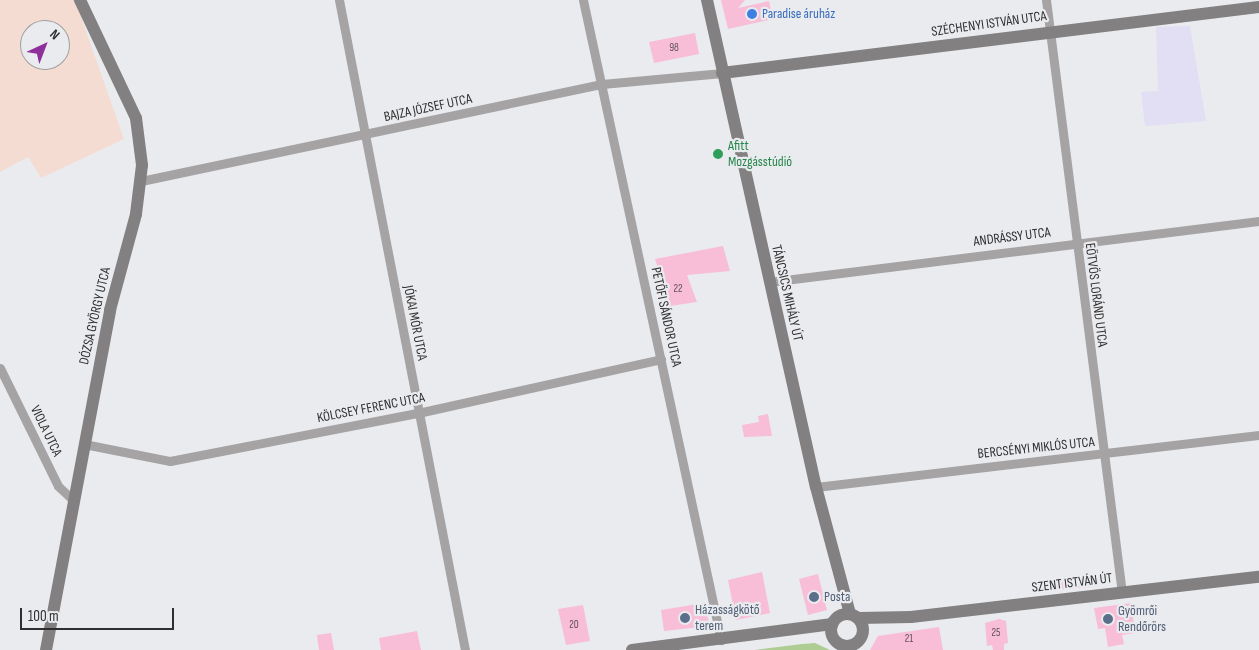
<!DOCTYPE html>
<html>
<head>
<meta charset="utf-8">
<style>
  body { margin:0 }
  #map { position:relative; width:1259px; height:650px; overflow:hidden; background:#eaebee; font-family:"Sofia Sans Condensed",sans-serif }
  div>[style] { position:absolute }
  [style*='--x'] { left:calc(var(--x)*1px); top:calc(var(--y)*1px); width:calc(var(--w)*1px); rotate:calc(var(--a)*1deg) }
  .industrial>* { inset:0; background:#f4dcd2 }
  .education>* { inset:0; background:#e2def4 }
  .green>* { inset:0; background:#aecd93 }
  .building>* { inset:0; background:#f8bdd7 }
  .street>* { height:9px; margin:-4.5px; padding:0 4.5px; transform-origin:4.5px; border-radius:4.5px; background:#a5a3a3 }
  .secondary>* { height:12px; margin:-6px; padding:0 6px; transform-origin:6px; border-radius:6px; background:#828080 }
  .secondary>.ring { margin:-6px; padding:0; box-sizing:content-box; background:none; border:12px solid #828080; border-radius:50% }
  .dots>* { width:14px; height:14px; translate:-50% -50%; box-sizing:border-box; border:2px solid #eaebee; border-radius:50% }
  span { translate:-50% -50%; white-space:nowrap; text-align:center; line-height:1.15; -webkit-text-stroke:4.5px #eaebee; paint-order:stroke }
  .number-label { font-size:11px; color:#61525a }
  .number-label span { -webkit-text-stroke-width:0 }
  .shop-label { font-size:14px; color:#366cbe }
  .left { translate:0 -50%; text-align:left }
  .street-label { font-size:14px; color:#2f2f30 }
  .leisure-label { font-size:14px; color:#27864d }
  .service-label { font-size:14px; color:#4e5e75 }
  .north { position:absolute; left:20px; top:20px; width:50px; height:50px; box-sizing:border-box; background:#eaebee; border:1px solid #9fa0a2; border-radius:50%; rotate:43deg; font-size:14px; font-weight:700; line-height:20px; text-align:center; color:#2f2f30 }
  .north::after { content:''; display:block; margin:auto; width:18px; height:22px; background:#8d309b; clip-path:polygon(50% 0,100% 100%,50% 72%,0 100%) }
  .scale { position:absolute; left:20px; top:608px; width:154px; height:22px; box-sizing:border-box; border:2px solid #2f2f30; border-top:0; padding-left:6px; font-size:15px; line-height:18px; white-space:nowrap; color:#2f2f30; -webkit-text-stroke:4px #eaebee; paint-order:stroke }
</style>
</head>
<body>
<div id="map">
  <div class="industrial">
    <i style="clip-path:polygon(evenodd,0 0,75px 0,124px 139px,41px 178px,28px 157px,0 172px,0 0,30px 30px,60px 30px,60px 60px,30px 60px,30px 30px)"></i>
  </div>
  <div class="education">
    <i style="clip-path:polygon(1190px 26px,1206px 121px,1145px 126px,1141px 92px,1158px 91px,1156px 27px)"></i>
  </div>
  <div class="green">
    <i style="clip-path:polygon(815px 643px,830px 650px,754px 650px,802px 644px)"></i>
  </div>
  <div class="building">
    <i style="clip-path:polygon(721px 0,745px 0,738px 8px,769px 1px,773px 19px,728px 29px)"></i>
    <i style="clip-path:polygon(695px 33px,699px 54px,654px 63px,649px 42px)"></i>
    <i style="clip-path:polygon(723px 246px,730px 271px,687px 275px,697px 302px,670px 306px,655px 259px)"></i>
    <i style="clip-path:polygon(768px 414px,772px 436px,744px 437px,742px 425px,759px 422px,758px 416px)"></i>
    <i style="clip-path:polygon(762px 572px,770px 613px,736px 620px,728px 580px)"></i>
    <i style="clip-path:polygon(818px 574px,827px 610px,808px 615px,799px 579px)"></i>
    <i style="clip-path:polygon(1089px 578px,1089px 587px,1054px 590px,1053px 581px)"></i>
    <i style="clip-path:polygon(704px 603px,710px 626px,664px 631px,661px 610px)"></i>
    <i style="clip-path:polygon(1131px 603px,1135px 633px,1122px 635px,1124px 644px,1108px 647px,1105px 628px,1098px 629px,1094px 608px)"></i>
    <i style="clip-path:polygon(583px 605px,590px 641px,566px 645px,558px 609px)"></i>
    <i style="clip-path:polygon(999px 619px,1006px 621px,1008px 643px,1004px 644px,1004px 650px,993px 650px,992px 645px,987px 646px,985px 623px)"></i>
    <i style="clip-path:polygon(939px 627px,943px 650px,870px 650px,878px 636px)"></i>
    <i style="clip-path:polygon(417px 631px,421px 650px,381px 650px,379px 638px)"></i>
    <i style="clip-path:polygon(331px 633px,334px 650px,319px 650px,317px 635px)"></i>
  </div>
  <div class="street">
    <i style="--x:339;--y:0;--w:662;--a:79.03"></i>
    <i style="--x:583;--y:0;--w:655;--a:77.83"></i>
    <i style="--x:1046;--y:0;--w:598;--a:82.7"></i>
    <i style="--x:141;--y:181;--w:471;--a:-11.9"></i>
    <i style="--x:602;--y:84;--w:121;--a:-5.2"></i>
    <i style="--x:769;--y:282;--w:494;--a:-7.1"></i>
    <i style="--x:0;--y:368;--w:131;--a:63.8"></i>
    <i style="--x:58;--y:486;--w:22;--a:43"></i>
    <i style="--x:84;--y:444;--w:88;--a:11.2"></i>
    <i style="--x:170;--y:461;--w:253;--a:-11"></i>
    <i style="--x:418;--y:413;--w:249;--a:-12.5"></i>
    <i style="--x:816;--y:487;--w:446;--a:-6.7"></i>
  </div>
  <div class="secondary">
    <i style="--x:707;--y:0;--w:499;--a:77.4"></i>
    <i style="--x:816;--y:487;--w:131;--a:75"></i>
    <i style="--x:722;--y:73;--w:541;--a:-7.01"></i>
    <i class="ring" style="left:831px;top:614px;width:20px;height:20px"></i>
    <i style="--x:859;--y:618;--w:52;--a:-1.1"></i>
    <i style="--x:911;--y:617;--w:350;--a:-6.6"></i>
    <i style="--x:46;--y:650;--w:346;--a:-79.3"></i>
    <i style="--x:110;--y:310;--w:99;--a:-74.8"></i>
    <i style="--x:136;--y:214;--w:49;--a:-83"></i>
    <i style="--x:142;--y:165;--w:47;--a:-97.3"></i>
    <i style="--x:136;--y:118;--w:131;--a:-115.4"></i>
    <i style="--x:632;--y:650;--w:202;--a:-7.4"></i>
  </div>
  <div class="dots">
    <i style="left:752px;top:14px;background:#3f7fe0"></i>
    <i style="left:718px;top:154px;background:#2e9e5b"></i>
    <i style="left:814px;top:597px;background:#5c6f8a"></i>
    <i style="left:685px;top:618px;background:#5c6f8a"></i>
    <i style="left:1108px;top:619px;background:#5c6f8a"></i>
  </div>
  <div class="number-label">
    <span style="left:674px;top:48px">98</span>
    <span style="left:678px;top:289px">22</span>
    <span style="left:574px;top:625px">20</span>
    <span style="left:996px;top:633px">25</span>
    <span style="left:909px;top:639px">21</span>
  </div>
  <div class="shop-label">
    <span class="left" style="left:762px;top:14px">Paradise áruház</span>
  </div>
  <div class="street-label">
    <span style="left:989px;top:24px;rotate:-8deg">SZÉCHENYI ISTVÁN UTCA</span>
    <span style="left:428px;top:108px;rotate:-12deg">BAJZA JÓZSEF UTCA</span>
    <span style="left:1012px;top:237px;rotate:-7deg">ANDRÁSSY UTCA</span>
    <span style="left:787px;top:293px;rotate:77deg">TÁNCSICS MIHÁLY ÚT</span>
    <span style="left:1096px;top:295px;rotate:83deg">EÖTVÖS LORÁND UTCA</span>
    <span style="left:95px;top:316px;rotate:-77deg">DÓZSA GYÖRGY UTCA</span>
    <span style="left:666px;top:317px;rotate:78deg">PETŐFI SÁNDOR UTCA</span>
    <span style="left:415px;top:323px;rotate:79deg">JÓKAI MÓR UTCA</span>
    <span style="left:371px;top:408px;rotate:-11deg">KÖLCSEY FERENC UTCA</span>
    <span style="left:46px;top:431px;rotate:64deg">VIOLA UTCA</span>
    <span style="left:1036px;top:448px;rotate:-6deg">BERCSÉNYI MIKLÓS UTCA</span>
    <span style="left:1072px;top:583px;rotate:-7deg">SZENT ISTVÁN ÚT</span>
  </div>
  <div class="leisure-label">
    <span class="left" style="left:728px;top:154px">Afitt<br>Mozgásstúdió</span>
  </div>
  <div class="service-label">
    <span class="left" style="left:824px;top:597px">Posta</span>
    <span class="left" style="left:695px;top:618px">Házasságkötő<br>terem</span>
    <span class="left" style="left:1118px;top:619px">Gyömrői<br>Rendőrörs</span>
  </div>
  <div class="north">N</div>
  <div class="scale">100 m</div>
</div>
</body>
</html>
